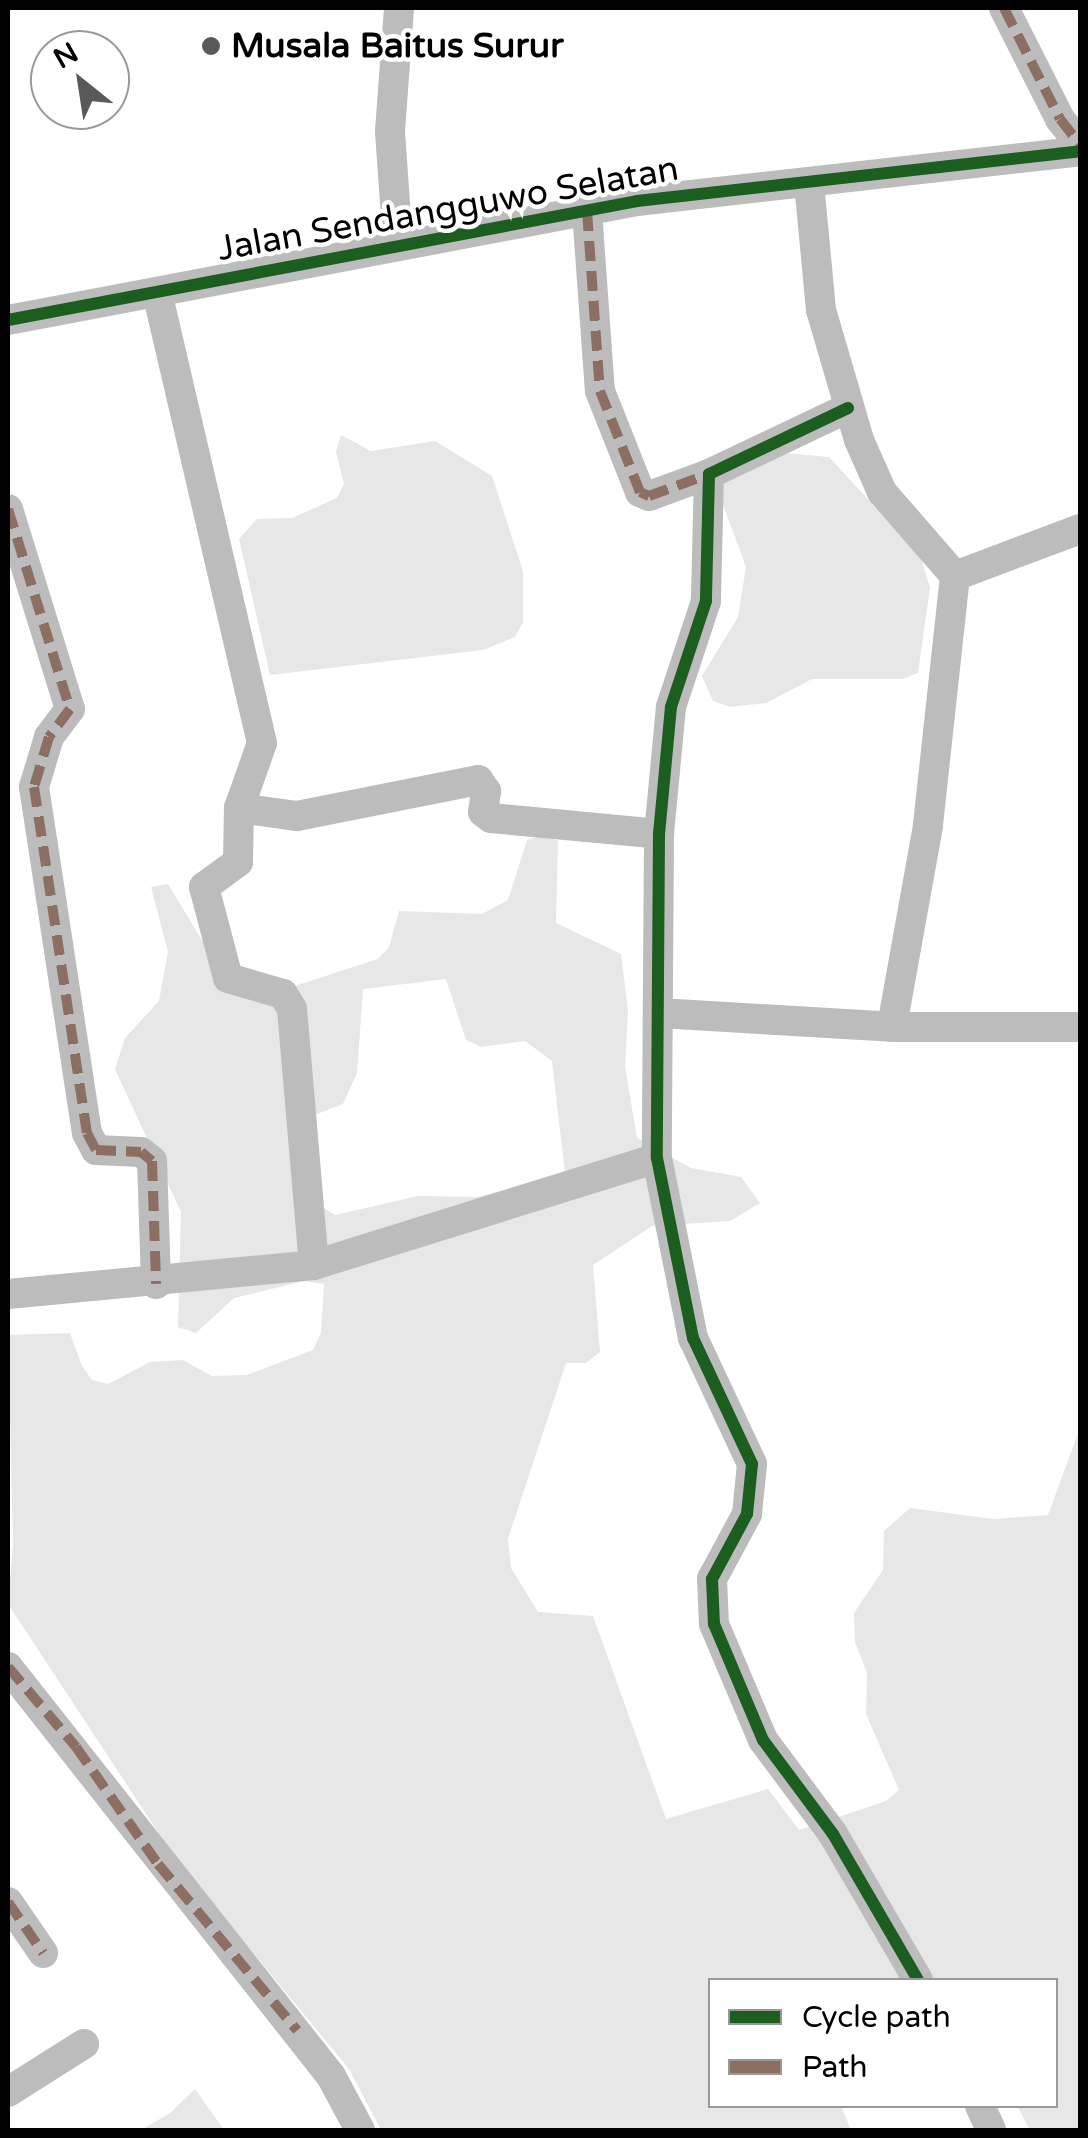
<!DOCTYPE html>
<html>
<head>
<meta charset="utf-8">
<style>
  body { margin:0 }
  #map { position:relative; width:1088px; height:2138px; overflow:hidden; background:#fff; font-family:"Varela Round",sans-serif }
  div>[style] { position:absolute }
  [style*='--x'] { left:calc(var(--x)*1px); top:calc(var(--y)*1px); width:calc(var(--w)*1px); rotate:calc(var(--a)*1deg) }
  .green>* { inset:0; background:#e7e7e7 }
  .minor>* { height:30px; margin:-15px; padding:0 15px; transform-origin:15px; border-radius:15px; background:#bcbcbc }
  .quiet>* { height:10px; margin-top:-5px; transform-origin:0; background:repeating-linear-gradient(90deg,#8d6e63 0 20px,transparent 0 30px) }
  .cycleway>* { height:12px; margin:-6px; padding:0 6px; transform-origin:6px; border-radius:6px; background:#1b5e20 }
  .dots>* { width:28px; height:28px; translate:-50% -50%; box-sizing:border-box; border:5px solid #fff; border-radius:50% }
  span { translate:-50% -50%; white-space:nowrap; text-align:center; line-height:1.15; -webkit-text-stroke:9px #fff; paint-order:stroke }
  .poi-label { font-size:35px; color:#000; font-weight:700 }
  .left { translate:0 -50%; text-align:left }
  .street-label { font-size:35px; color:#000 }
  .frame { position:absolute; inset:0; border:10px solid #000; pointer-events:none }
  .legend { position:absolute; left:708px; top:1978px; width:350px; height:130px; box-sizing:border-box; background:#fff; border:2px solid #999; margin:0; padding:12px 18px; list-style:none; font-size:30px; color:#000 }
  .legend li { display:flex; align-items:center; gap:20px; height:50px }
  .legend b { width:50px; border:2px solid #999 }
  .north { position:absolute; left:30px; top:30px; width:100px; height:100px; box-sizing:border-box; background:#fff; border:2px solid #999; border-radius:50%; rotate:330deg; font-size:28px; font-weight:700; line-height:40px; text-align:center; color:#000 }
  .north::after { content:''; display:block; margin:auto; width:35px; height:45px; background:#595959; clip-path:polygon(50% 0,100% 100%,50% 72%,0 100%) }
</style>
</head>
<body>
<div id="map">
  <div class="green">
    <i style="clip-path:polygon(341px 435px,371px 451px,435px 441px,492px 476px,523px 571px,523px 622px,515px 637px,483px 650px,270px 675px,239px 539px,257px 519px,292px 518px,337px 498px,344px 484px,336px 452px)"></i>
    <i style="clip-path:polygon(750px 450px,829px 457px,921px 557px,930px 588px,918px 673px,903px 679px,812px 679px,766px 703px,730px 707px,713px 701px,702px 676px,738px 617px,746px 567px,717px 488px)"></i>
    <i style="clip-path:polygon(evenodd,543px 835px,558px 841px,556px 923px,621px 954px,628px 1010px,625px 1067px,637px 1138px,691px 1168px,741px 1177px,760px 1203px,730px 1221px,652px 1226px,593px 1265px,600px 1352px,586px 1363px,566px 1363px,508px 1539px,511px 1568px,538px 1612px,593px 1616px,666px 1819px,768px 1789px,799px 1830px,886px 1801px,899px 1790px,866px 1714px,867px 1673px,855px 1642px,854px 1613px,883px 1570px,884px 1531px,910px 1508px,993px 1519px,1048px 1515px,1080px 1428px,1080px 2130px,1030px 2130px,1017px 2106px,1056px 2106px,1056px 1980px,710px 1980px,710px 2106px,841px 2106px,851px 2130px,381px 2130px,349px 2069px,175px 1858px,8px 1604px,13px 1544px,8px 1335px,70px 1333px,82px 1366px,92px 1380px,108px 1384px,150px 1362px,183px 1360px,212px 1376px,247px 1375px,313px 1350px,321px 1333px,324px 1284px,304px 1281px,234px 1298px,196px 1333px,178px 1327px,181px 1212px,115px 1069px,125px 1038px,159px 1001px,168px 952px,151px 887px,168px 884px,229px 985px,261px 997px,378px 959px,389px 947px,399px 911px,482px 914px,508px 900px,527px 840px,543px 835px,446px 979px,466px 1040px,481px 1047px,525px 1041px,552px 1061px,565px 1173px,478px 1197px,418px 1196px,335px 1215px,303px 1195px,312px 1116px,343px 1104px,357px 1073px,363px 989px,446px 979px)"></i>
    <i style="clip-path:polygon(195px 2089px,224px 2130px,141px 2130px,170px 2113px)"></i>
  </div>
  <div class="minor">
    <i style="--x:1004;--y:8;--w:124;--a:63.2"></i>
    <i style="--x:1060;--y:119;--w:33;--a:52"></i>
    <i style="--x:809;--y:183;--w:128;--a:84.6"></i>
    <i style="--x:821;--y:310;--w:135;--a:73.7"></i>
    <i style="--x:859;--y:440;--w:57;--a:66.1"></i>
    <i style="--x:882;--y:492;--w:111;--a:49"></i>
    <i style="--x:955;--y:576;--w:251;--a:96.2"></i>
    <i style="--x:928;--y:826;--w:204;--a:100.2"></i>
    <i style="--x:587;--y:211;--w:180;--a:85.9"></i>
    <i style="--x:600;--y:391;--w:109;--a:68.4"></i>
    <i style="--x:640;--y:492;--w:10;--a:24"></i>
    <i style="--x:649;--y:496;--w:64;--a:-20.1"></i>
    <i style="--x:398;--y:246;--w:115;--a:-94"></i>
    <i style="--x:390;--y:131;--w:123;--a:-85.8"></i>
    <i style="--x:157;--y:292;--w:463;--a:76.9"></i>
    <i style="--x:262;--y:743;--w:69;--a:109.5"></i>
    <i style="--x:239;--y:808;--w:59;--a:7.9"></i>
    <i style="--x:297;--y:816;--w:185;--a:-11.2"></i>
    <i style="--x:478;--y:780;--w:14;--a:54"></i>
    <i style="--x:486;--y:791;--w:21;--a:98"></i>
    <i style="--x:483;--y:812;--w:10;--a:37"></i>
    <i style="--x:491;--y:818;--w:169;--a:5.4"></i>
    <i style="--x:8;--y:320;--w:640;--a:-10.71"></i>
    <i style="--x:637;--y:201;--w:446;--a:-6.4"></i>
    <i style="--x:848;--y:408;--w:154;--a:154.6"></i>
    <i style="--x:709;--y:474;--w:127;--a:91.4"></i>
    <i style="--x:706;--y:601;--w:112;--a:108.3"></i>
    <i style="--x:671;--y:707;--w:128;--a:95.4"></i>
    <i style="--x:659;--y:834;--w:324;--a:90.4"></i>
    <i style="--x:657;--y:1158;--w:184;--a:78.7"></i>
    <i style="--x:693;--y:1338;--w:139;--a:64.9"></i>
    <i style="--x:752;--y:1464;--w:50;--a:95.7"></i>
    <i style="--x:747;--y:1514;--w:74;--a:118.3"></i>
    <i style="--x:712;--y:1579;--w:45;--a:87.5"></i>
    <i style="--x:714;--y:1624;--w:126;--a:67.1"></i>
    <i style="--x:763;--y:1740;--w:117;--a:53.3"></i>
    <i style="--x:833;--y:1834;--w:169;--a:59.8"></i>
    <i style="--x:8;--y:509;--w:209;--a:72.8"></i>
    <i style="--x:70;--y:709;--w:35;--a:127"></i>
    <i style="--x:49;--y:737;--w:52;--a:106.7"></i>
    <i style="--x:34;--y:787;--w:350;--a:81.3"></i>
    <i style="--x:87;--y:1133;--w:19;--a:62"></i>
    <i style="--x:96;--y:1150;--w:45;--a:2.5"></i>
    <i style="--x:141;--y:1152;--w:14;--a:39"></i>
    <i style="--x:152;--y:1161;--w:123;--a:88.1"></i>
    <i style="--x:955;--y:576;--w:134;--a:-20.6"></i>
    <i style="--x:239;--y:808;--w:54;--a:91.1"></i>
    <i style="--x:238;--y:862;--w:42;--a:143.7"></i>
    <i style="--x:204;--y:887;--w:94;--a:75.2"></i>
    <i style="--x:228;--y:978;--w:57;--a:16.2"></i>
    <i style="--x:283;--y:994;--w:17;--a:59"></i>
    <i style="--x:292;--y:1009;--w:257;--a:85.1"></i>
    <i style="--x:659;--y:1013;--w:233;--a:3.4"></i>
    <i style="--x:892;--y:1027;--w:188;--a:0"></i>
    <i style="--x:8;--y:1294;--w:307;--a:-5.4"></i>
    <i style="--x:314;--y:1265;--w:359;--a:-17.3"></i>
    <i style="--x:8;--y:1667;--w:521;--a:51.7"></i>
    <i style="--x:331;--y:2076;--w:61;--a:61.8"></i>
    <i style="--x:8;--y:1902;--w:62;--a:55.5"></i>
    <i style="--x:8;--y:2092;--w:90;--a:-32.3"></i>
    <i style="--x:980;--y:2106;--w:26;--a:65"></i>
  </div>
  <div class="quiet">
    <i style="--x:1004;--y:8;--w:124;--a:63.2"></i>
    <i style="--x:1060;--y:119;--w:33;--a:52"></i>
    <i style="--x:587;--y:211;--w:180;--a:85.9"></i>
    <i style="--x:600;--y:391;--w:109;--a:68.4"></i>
    <i style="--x:640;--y:492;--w:10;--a:24"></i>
    <i style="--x:649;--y:496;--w:64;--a:-20.1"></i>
    <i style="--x:8;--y:509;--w:209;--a:72.8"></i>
    <i style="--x:70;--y:709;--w:35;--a:127"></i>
    <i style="--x:49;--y:737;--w:52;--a:106.7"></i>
    <i style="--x:34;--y:787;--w:350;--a:81.3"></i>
    <i style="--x:87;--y:1133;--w:19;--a:62"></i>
    <i style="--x:96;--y:1150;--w:45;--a:2.5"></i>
    <i style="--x:141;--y:1152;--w:14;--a:39"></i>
    <i style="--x:152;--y:1161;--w:123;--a:88.1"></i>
    <i style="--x:8;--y:1667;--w:105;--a:49.6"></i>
    <i style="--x:76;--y:1747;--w:143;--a:55"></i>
    <i style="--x:158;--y:1864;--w:217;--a:50.1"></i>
    <i style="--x:8;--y:1902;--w:62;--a:55.5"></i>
  </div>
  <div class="cycleway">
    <i style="--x:8;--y:320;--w:640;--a:-10.71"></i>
    <i style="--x:637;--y:201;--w:446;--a:-6.4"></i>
    <i style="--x:848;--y:408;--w:154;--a:154.6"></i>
    <i style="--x:709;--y:474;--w:127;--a:91.4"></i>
    <i style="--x:706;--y:601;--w:112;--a:108.3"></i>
    <i style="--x:671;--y:707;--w:128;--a:95.4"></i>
    <i style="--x:659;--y:834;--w:324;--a:90.4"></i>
    <i style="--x:657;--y:1158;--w:184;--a:78.7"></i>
    <i style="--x:693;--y:1338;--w:139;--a:64.9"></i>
    <i style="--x:752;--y:1464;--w:50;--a:95.7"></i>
    <i style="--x:747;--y:1514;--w:74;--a:118.3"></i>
    <i style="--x:712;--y:1579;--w:45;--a:87.5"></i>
    <i style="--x:714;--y:1624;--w:126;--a:67.1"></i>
    <i style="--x:763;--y:1740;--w:117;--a:53.3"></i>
    <i style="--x:833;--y:1834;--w:169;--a:59.8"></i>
  </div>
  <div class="dots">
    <i style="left:211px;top:46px;background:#595959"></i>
  </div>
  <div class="poi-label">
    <span class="left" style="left:231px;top:46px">Musala Baitus Surur</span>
  </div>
  <div class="street-label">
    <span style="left:448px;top:209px;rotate:-10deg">Jalan Sendangguwo Selatan</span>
  </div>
  <div class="frame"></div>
  <ul class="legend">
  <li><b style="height:12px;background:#1b5e20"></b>Cycle path</li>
  <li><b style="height:12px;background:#8d6e63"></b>Path</li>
  </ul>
  <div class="north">N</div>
</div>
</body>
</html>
